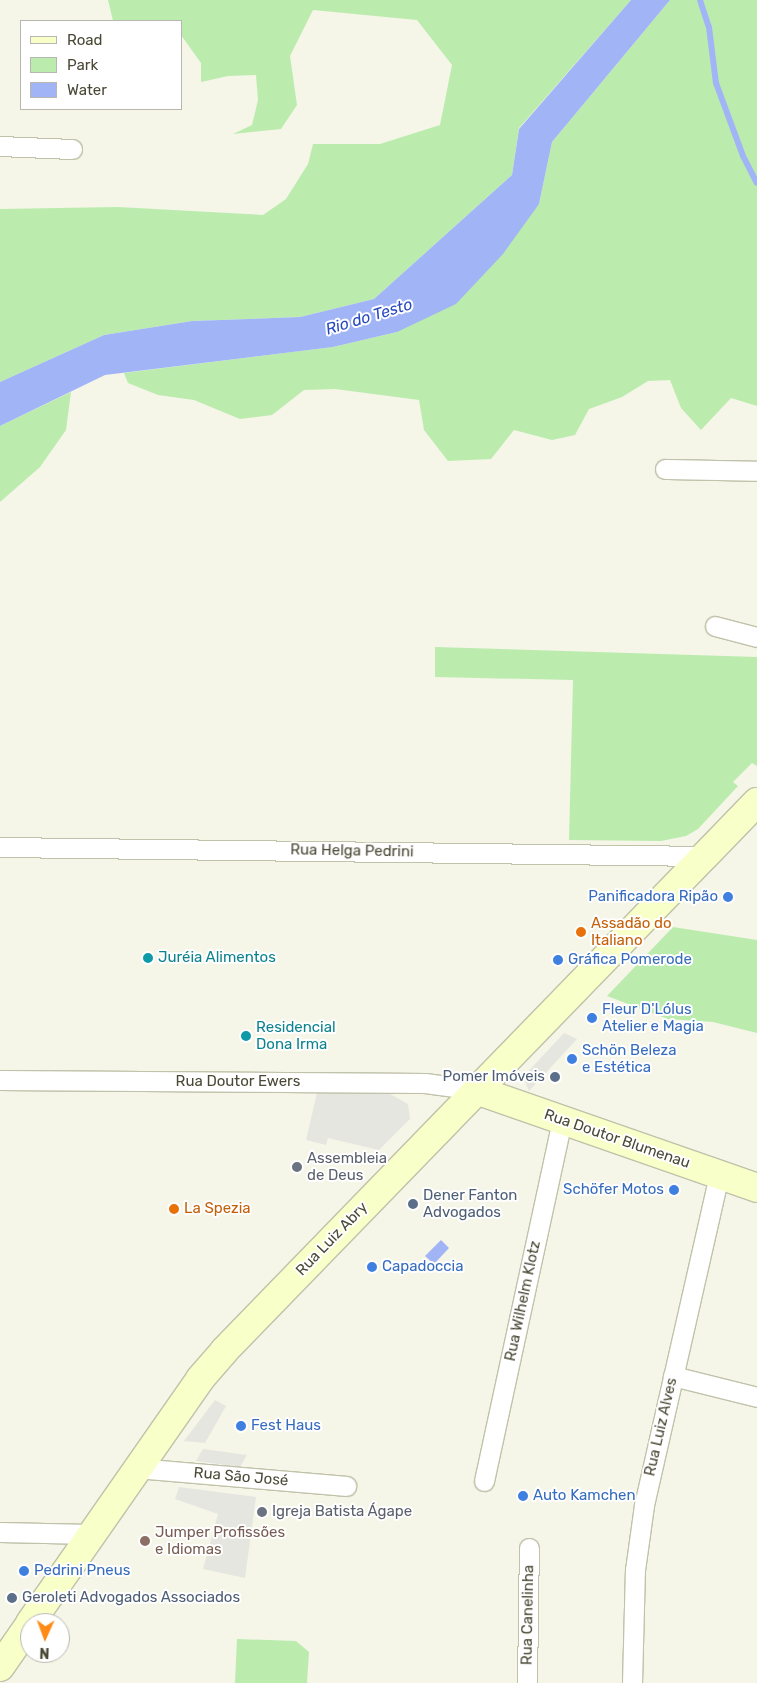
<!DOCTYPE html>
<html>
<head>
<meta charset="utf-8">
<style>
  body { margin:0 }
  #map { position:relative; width:757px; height:1683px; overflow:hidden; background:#f5f5e8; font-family:Rubik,sans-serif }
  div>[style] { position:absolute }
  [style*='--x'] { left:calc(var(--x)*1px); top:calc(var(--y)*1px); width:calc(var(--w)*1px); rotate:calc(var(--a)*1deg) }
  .green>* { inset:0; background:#bbecae }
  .parking>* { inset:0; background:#e6e6e0 }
  .water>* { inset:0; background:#a1b5f6 }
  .stream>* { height:6px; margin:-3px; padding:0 3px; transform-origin:3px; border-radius:3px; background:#a1b5f6 }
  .roads { filter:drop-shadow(1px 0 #c1c2aa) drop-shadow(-1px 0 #c1c2aa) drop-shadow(0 1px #c1c2aa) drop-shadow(0 -1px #c1c2aa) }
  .street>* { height:19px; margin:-9.5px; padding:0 9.5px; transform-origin:9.5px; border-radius:9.5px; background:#fff }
  .secondary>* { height:28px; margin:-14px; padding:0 14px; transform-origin:14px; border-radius:14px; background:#f9ffc9 }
  .dots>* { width:14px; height:14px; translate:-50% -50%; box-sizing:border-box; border:2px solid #fff; border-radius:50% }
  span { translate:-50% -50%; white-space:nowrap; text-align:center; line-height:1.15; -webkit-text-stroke:4px #fff; paint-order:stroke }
  .street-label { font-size:15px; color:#4a4936 }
  .shop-label { font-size:15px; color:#366cbe }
  .right { translate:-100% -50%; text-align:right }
  .left { translate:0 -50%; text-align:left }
  .food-label { font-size:15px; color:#c56008 }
  .culture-label { font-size:15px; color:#0d838f }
  .service-label { font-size:15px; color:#4e5e75 }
  .worship-label { font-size:15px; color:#5b616d }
  .education-label { font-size:15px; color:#785e54 }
  .water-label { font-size:16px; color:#2648bf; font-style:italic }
  .legend { position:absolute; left:20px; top:20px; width:162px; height:90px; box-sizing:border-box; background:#fff; border:1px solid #b7b6af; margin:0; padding:6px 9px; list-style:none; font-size:15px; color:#4a4936 }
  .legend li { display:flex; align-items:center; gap:10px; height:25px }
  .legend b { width:25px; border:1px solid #b7b6af }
  .north { position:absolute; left:20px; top:1613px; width:50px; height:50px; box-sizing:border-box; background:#fff; border:1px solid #b7b6af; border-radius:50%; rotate:182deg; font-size:14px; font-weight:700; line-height:20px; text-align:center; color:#4a4936 }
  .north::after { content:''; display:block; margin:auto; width:18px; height:22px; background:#ff8b16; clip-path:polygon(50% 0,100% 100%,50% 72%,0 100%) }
</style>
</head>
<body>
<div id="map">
  <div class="green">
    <i style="clip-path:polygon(108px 0,631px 0,519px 128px,512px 175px,374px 299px,300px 317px,192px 321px,104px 335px,0 382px,0 209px,118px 207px,263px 215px,286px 199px,308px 164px,313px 144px,380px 144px,440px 125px,452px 65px,417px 20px,313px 10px,290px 56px,297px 105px,281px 129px,233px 134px,252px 125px,258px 100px,256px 75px,228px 76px,201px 82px,201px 63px,181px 35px,181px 21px,113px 21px)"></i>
    <i style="clip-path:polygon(670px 0,757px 0,757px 406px,731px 398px,701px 430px,681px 408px,670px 380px,648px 381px,622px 397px,589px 409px,575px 435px,552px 440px,514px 430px,491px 459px,448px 461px,424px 430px,419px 400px,335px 389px,304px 390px,272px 415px,240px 419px,194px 400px,158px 395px,128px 383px,124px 373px,333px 347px,397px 332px,539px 204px,552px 142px)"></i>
    <i style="clip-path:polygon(71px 392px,66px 430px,40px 467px,0 502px,0 426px)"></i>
    <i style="clip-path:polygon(435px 647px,757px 657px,757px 766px,752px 763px,733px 782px,738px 786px,698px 829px,686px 836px,661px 841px,569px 840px,573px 680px,435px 677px)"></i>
    <i style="clip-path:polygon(673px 927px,757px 940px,757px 1033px,713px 1022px,668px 1019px,607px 996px)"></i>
    <i style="clip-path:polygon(237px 1639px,296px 1641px,309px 1652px,307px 1683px,235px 1683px)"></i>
  </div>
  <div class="parking">
    <i style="clip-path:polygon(564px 1033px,577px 1039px,529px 1091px,523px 1077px)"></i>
    <i style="clip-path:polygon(317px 1093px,390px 1094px,408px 1104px,410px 1119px,379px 1150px,328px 1138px,326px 1145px,306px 1140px)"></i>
    <i style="clip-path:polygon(215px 1400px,226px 1406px,205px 1443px,184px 1441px)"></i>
    <i style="clip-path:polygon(203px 1449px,247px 1455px,240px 1467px,196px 1461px)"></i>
    <i style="clip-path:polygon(179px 1487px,256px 1497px,245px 1578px,203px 1569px,218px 1514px,175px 1499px)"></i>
  </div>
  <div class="water">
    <i style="clip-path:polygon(631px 0,670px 0,552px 142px,539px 204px,503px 254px,456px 304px,397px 332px,333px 347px,105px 375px,0 426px,0 382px,104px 335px,192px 321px,300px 317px,374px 299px,512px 175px,519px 129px)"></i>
    <i style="clip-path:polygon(441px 1240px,449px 1248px,434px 1264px,425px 1256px)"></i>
  </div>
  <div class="stream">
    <i style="--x:700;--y:0;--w:28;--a:72"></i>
    <i style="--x:709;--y:27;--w:56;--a:82.9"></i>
    <i style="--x:716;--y:83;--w:78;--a:69.7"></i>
    <i style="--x:743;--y:156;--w:30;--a:63"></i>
  </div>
  <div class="roads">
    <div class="street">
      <i style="--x:0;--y:146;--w:72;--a:2.4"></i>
      <i style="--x:665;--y:469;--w:92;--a:1.2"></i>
      <i style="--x:715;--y:626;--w:43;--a:14.7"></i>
      <i style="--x:0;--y:847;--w:705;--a:0.73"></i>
      <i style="--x:0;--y:1080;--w:425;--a:0.4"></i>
      <i style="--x:425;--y:1083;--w:51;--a:7.8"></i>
      <i style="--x:673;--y:1376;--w:87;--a:14"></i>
      <i style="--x:137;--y:1468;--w:210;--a:4.9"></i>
      <i style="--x:484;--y:1481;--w:369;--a:-77.8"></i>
      <i style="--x:0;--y:1532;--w:91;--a:1.3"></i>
      <i style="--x:527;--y:1683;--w:135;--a:-89.2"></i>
      <i style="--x:632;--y:1683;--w:113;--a:-88.5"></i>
      <i style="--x:635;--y:1570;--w:66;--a:-82.1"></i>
      <i style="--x:644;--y:1505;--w:338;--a:-77.2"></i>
    </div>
    <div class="secondary">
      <i style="--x:476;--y:1090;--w:298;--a:19.2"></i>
      <i style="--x:30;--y:1623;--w:297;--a:-55.1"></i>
      <i style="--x:200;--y:1379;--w:37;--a:-49"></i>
      <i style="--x:224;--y:1351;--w:765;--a:-45.85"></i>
      <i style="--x:0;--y:1667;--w:52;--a:-55.1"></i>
    </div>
  </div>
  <div class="dots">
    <i style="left:728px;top:897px;background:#3f7fe0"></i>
    <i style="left:581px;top:932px;background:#e8710a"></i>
    <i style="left:148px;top:958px;background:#0f9aa8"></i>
    <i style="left:558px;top:960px;background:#3f7fe0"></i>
    <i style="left:592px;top:1018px;background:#3f7fe0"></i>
    <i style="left:246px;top:1036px;background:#0f9aa8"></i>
    <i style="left:572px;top:1059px;background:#3f7fe0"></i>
    <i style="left:555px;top:1077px;background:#5c6f8a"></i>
    <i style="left:297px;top:1167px;background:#6b7280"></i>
    <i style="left:674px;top:1190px;background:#3f7fe0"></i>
    <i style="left:413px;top:1204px;background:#5c6f8a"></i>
    <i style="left:174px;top:1209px;background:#e8710a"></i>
    <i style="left:372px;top:1267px;background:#3f7fe0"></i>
    <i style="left:241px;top:1426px;background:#3f7fe0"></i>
    <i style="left:523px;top:1496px;background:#3f7fe0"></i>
    <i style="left:262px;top:1512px;background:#6b7280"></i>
    <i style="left:145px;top:1541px;background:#8d6e63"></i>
    <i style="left:24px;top:1571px;background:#3f7fe0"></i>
    <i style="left:12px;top:1598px;background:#5c6f8a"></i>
  </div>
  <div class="street-label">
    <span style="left:352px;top:851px;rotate:1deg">Rua Helga Pedrini</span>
    <span style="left:238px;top:1082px">Rua Doutor Ewers</span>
    <span style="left:617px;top:1139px;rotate:19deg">Rua Doutor Blumenau</span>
    <span style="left:332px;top:1239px;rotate:-46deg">Rua Luiz Abry</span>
    <span style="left:523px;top:1301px;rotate:-78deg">Rua Wilhelm Klotz</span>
    <span style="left:661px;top:1427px;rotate:-77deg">Rua Luiz Alves</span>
    <span style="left:241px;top:1477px;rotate:5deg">Rua São José</span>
    <span style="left:528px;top:1615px;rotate:-89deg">Rua Canelinha</span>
  </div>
  <div class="shop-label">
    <span class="right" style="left:718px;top:897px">Panificadora Ripão</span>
    <span class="left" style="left:568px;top:960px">Gráfica Pomerode</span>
    <span class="left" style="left:602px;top:1018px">Fleur D'Lólus<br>Atelier e Magia</span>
    <span class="left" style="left:582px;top:1059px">Schön Beleza<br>e Estética</span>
    <span class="right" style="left:664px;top:1190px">Schöfer Motos</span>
    <span class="left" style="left:382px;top:1267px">Capadoccia</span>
    <span class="left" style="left:251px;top:1426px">Fest Haus</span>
    <span class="left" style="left:533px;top:1496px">Auto Kamchen</span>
    <span class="left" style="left:34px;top:1571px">Pedrini Pneus</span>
  </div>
  <div class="food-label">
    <span class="left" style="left:591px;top:932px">Assadão do<br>Italiano</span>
    <span class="left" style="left:184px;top:1209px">La Spezia</span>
  </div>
  <div class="culture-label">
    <span class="left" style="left:158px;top:958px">Juréia Alimentos</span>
    <span class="left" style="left:256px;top:1036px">Residencial<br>Dona Irma</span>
  </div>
  <div class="service-label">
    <span class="right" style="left:545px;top:1077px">Pomer Imóveis</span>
    <span class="left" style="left:423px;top:1204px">Dener Fanton<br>Advogados</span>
    <span class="left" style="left:22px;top:1598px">Geroleti Advogados Associados</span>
  </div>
  <div class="worship-label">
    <span class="left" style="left:307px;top:1167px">Assembleia<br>de Deus</span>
    <span class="left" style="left:272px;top:1512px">Igreja Batista Ágape</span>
  </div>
  <div class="education-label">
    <span class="left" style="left:155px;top:1541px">Jumper Profissões<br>e Idiomas</span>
  </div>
  <div class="water-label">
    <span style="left:369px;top:317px;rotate:-17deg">Rio do Testo</span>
  </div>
  <ul class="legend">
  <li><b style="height:6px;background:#f9ffc9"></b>Road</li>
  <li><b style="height:14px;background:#bbecae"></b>Park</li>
  <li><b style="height:14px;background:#a1b5f6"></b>Water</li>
  </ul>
  <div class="north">N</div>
</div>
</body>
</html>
